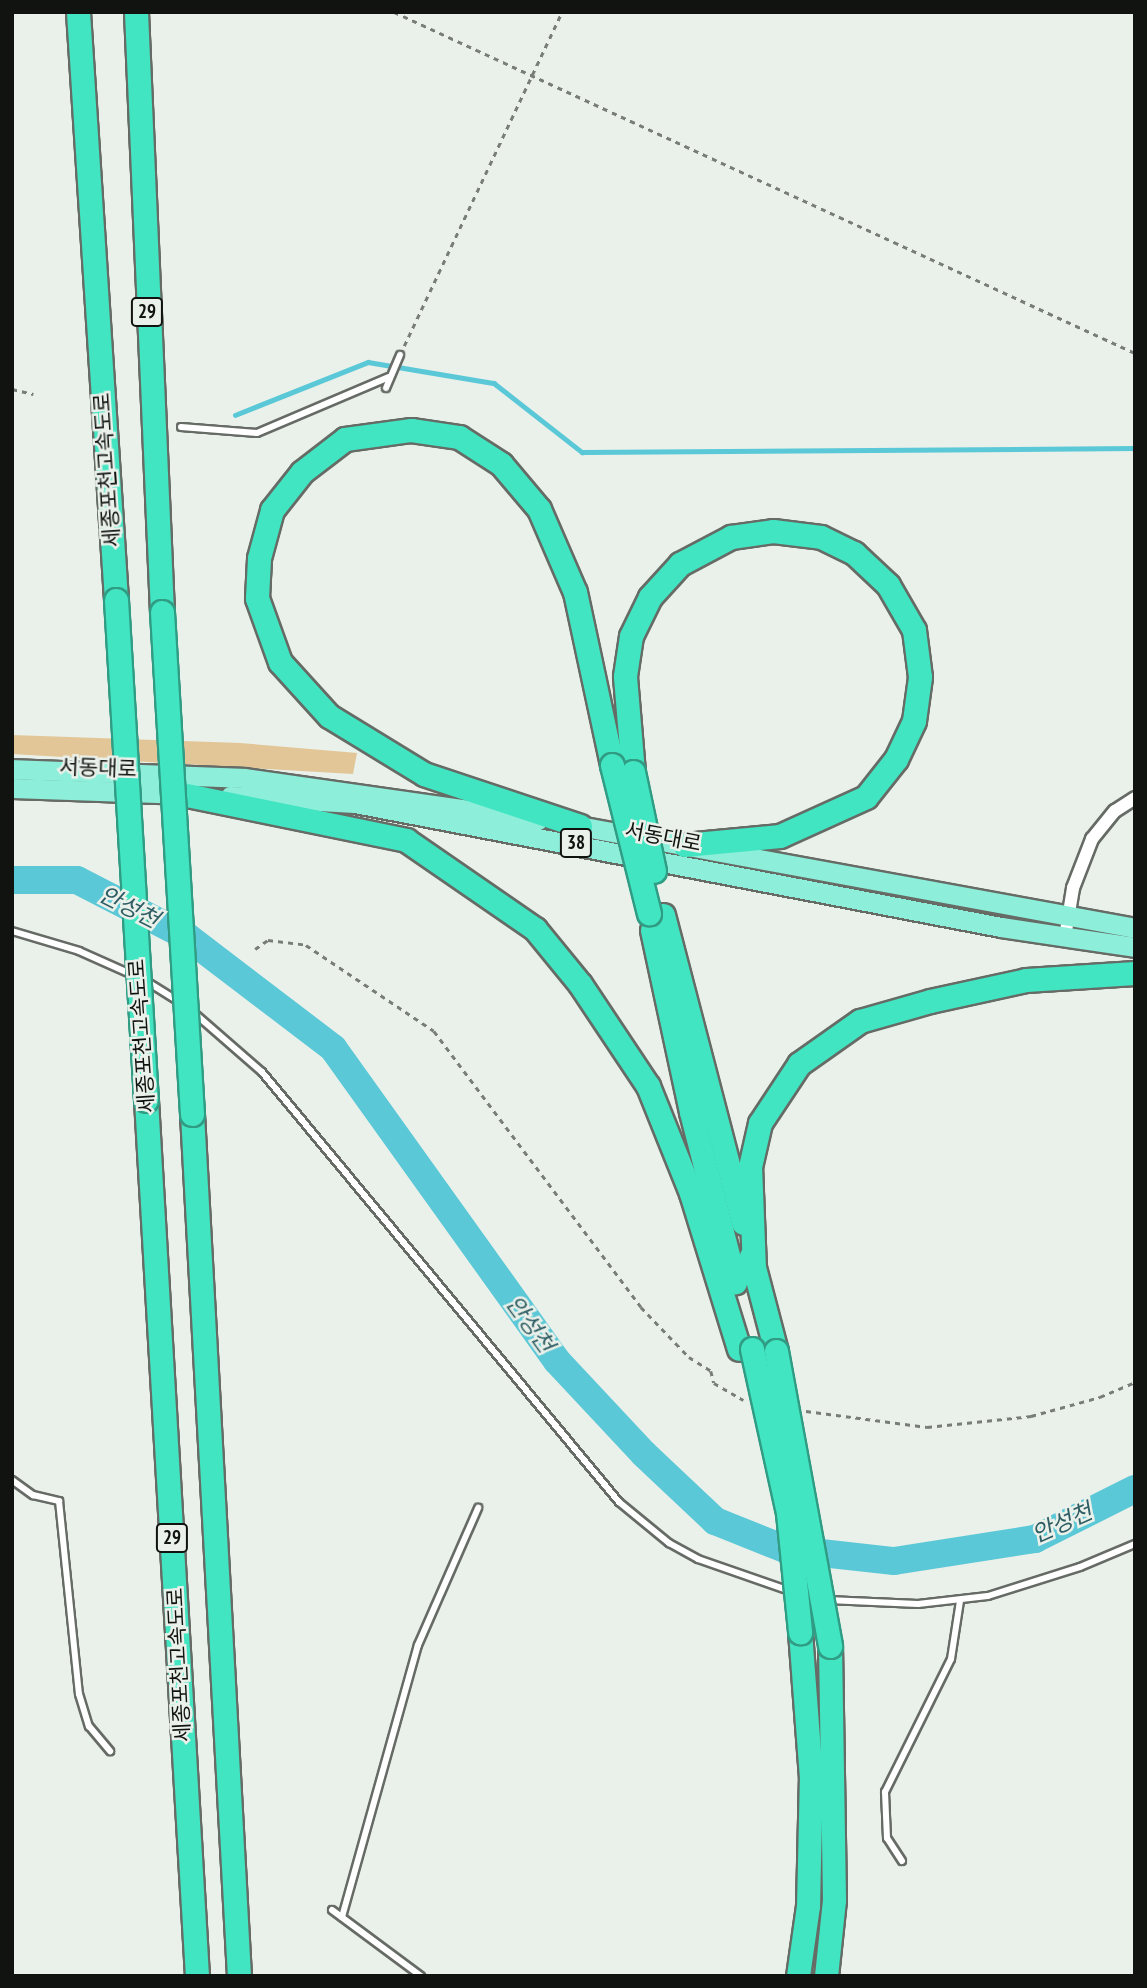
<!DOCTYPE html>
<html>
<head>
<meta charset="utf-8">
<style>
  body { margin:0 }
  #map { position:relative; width:1147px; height:1988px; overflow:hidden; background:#eaf0ea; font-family:"PT Sans Narrow","Noto Sans KR",sans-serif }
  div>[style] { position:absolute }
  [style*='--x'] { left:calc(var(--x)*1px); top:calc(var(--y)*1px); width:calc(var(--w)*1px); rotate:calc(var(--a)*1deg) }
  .green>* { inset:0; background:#e2c697 }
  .stream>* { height:4.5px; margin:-2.25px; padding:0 2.25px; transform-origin:2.25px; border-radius:2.25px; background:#5ac8d6 }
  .river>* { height:28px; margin:-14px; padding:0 14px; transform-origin:14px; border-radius:14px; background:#5ac8d6 }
  .path>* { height:2.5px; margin-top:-1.25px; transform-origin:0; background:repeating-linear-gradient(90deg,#797d79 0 5px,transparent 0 10px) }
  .roads { filter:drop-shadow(2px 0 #666b66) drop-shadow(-2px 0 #666b66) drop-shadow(0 2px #666b66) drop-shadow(0 -2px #666b66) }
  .service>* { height:6px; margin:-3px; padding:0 3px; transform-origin:3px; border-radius:3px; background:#fff }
  .minor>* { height:12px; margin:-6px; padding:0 6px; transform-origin:6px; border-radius:6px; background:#fff }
  .primary>* { height:19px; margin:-9.5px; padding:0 9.5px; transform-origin:9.5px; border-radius:9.5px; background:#8defda }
  .motorway>* { height:23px; margin:-11.5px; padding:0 11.5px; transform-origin:11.5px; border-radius:11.5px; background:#41e5c2 }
  .bridges { filter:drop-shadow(2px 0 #309c84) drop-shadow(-2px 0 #309c84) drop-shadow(0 2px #309c84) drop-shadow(0 -2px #309c84) }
  .motorway-bridge>* { height:23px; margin:-11.5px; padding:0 11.5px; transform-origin:11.5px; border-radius:11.5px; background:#41e5c2 }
  span { translate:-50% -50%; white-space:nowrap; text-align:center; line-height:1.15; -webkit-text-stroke:5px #eaf0ea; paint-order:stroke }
  .shield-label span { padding:2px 5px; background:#eaf0ea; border:2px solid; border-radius:5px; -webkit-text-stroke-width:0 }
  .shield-label { font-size:19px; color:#111311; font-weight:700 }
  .street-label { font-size:21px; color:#111311 }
  .water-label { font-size:23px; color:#2e5d63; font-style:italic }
  .frame { position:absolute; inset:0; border:14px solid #111311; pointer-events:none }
</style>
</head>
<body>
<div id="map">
  <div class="green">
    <i style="clip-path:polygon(12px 735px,240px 743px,357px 753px,353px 774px,12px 754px)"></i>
  </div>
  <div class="stream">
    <i style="--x:235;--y:415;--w:143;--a:-21.7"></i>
    <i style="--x:368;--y:362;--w:128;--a:9.5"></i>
    <i style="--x:494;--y:383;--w:112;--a:38.1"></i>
    <i style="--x:582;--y:452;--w:553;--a:-0.41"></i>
  </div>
  <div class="river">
    <i style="--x:12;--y:880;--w:65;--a:0"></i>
    <i style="--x:77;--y:880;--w:123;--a:27.2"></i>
    <i style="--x:186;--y:936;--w:185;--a:37.3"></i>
    <i style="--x:333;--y:1048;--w:385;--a:54.4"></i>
    <i style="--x:557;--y:1361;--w:127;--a:46.9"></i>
    <i style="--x:644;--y:1454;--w:98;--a:43.3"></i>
    <i style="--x:715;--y:1521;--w:75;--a:21.8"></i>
    <i style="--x:785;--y:1549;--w:110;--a:6.3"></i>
    <i style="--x:894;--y:1561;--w:143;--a:-8.9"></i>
    <i style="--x:1035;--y:1539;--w:112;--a:-26.6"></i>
  </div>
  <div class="path">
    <i style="--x:394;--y:12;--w:816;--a:24.71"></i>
    <i style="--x:404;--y:346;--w:369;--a:-64.7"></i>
    <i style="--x:12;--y:389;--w:22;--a:13"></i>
    <i style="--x:255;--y:949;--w:16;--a:-35"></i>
    <i style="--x:268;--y:940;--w:38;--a:7"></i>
    <i style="--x:306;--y:945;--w:154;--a:33.9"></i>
    <i style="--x:434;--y:1031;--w:345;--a:53.1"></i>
    <i style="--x:641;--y:1307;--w:69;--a:46.2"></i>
    <i style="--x:689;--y:1357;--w:26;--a:32"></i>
    <i style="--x:711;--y:1371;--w:12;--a:76"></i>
    <i style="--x:714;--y:1383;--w:34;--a:30"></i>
    <i style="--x:806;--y:1411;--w:122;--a:7.5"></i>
    <i style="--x:927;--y:1427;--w:105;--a:-6"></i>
    <i style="--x:1031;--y:1416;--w:72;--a:-15.4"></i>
    <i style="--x:1100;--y:1397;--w:38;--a:-23"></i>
  </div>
  <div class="roads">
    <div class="service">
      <i style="--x:386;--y:388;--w:36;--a:-67"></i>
      <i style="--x:181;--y:427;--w:76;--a:4.5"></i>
      <i style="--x:257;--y:433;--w:143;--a:-23"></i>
      <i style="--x:12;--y:931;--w:70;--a:16.6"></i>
      <i style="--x:79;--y:951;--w:59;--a:24"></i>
      <i style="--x:146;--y:981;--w:38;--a:32"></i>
      <i style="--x:193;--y:1012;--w:91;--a:41"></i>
      <i style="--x:262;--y:1072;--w:559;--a:50.3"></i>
      <i style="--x:619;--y:1502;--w:65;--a:39.4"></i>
      <i style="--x:669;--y:1543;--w:33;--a:29"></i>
      <i style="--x:698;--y:1559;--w:97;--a:19.2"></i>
      <i style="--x:12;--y:1480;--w:26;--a:36"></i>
      <i style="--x:33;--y:1495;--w:27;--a:13"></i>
      <i style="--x:59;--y:1501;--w:194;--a:84.1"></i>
      <i style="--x:79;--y:1694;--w:34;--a:73"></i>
      <i style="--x:89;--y:1726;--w:33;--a:50"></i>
      <i style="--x:828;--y:1600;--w:90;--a:2.5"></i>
      <i style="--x:918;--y:1604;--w:70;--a:-6.5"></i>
      <i style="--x:988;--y:1596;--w:96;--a:-17.5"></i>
      <i style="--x:1080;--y:1567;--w:60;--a:-22.7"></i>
      <i style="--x:902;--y:1861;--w:27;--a:-123"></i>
      <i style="--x:887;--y:1838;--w:46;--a:-92.5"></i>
      <i style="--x:885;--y:1792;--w:148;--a:-63.6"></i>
      <i style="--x:951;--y:1659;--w:59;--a:-81.2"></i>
      <i style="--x:332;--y:1910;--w:111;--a:36.6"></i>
      <i style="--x:342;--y:1917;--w:282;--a:-74.4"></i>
      <i style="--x:418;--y:1645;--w:150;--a:-66.3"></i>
    </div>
    <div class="minor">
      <i style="--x:1065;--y:937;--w:50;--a:-80.7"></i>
      <i style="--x:1073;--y:888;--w:53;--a:-68.8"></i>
      <i style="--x:1092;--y:839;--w:36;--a:-51"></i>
      <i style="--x:1115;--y:811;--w:24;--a:-33"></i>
    </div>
    <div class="primary">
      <i style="--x:12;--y:769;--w:232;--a:2.2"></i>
      <i style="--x:244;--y:778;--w:297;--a:8.1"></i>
      <i style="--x:12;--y:788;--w:174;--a:2"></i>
      <i style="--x:230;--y:796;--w:125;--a:3.2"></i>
      <i style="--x:355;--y:803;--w:658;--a:10.87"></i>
      <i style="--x:1001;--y:927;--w:135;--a:8.5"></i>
      <i style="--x:568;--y:824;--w:576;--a:10.39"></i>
    </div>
    <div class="motorway">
      <i style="--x:78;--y:12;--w:589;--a:86.3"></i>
      <i style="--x:136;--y:12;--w:601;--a:87.52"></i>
      <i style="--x:633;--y:772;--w:96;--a:-94.8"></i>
      <i style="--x:625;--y:676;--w:40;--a:-81.5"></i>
      <i style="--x:631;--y:636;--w:43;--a:-64"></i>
      <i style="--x:650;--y:597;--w:45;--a:-47.7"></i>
      <i style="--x:680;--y:564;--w:58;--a:-27.9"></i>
      <i style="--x:731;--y:537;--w:42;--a:-8.1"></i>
      <i style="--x:773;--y:531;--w:48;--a:7.1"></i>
      <i style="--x:821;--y:537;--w:37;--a:26"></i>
      <i style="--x:854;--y:553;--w:47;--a:43.3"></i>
      <i style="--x:888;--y:585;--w:52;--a:60"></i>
      <i style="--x:914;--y:630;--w:47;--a:82.7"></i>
      <i style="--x:920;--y:677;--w:44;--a:97.8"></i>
      <i style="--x:914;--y:721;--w:42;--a:115.3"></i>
      <i style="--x:896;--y:759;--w:48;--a:128.3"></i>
      <i style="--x:866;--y:797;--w:94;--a:155.6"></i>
      <i style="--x:780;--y:836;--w:96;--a:174.6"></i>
      <i style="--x:187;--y:795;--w:224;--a:11.6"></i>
      <i style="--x:406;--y:840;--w:157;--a:34.6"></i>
      <i style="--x:535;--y:929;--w:71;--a:50.7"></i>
      <i style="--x:580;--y:984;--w:123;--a:56.3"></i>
      <i style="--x:648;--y:1086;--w:115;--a:68.1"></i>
      <i style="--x:691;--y:1193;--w:163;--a:72.9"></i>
      <i style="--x:580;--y:826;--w:164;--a:-161.6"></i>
      <i style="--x:424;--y:774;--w:111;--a:-148.6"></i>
      <i style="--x:329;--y:716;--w:73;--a:-132.2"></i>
      <i style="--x:280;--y:662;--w:68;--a:-109.8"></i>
      <i style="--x:257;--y:598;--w:40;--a:-87.1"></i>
      <i style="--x:259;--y:558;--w:50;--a:-74.8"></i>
      <i style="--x:272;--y:510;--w:48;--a:-51.7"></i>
      <i style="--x:302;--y:472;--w:54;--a:-37.5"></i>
      <i style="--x:345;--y:439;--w:67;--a:-7.8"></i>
      <i style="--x:411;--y:430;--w:49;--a:8.3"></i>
      <i style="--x:459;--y:437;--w:50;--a:32.7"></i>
      <i style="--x:501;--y:464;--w:59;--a:49.8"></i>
      <i style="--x:539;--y:509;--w:90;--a:66.6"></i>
      <i style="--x:575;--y:592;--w:177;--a:77.9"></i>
      <i style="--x:663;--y:915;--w:318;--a:75.4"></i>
      <i style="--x:652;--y:930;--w:186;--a:77.9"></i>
      <i style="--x:691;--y:1112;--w:176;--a:75.5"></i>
      <i style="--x:146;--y:1100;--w:877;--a:86.67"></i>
      <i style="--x:192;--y:1114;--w:863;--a:86.88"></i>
      <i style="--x:751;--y:1256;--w:98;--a:75.3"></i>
      <i style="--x:754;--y:1269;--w:102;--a:-92.2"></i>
      <i style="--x:750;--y:1167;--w:45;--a:-77.2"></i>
      <i style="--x:760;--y:1123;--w:71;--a:-56.5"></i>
      <i style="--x:799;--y:1064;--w:75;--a:-35.2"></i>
      <i style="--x:860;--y:1021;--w:73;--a:-15.9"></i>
      <i style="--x:930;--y:1001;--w:98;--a:-12.3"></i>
      <i style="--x:1026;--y:980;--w:109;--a:-3.7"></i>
      <i style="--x:798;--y:1976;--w:71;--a:-81.9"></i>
      <i style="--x:808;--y:1906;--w:128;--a:-88.7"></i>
      <i style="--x:811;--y:1778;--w:146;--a:-94.3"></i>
      <i style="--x:826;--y:1976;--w:76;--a:-84"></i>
      <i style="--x:834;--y:1900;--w:254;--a:-90.9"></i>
    </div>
  </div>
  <div class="bridges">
    <div class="motorway-bridge">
      <i style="--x:116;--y:600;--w:501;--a:86.57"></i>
      <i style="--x:162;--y:612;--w:503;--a:86.58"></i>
      <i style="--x:612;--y:765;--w:153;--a:76"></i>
      <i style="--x:633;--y:772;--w:101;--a:78"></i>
      <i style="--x:752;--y:1349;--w:168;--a:77.6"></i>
      <i style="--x:788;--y:1513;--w:120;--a:84.2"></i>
      <i style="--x:776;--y:1351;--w:300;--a:79.6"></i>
    </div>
  </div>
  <div class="shield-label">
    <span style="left:147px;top:312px">29</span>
    <span style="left:576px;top:843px">38</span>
    <span style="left:172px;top:1538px">29</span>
  </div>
  <div class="street-label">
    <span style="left:107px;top:470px;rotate:-94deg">세종포천고속도로</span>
    <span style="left:98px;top:768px;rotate:2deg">서동대로</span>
    <span style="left:663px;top:837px;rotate:11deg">서동대로</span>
    <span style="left:142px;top:1036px;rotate:-94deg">세종포천고속도로</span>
    <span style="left:179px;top:1665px;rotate:-93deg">세종포천고속도로</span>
  </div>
  <div class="water-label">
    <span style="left:129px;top:907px;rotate:27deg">안성천</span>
    <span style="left:530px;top:1324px;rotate:54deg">안성천</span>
    <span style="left:1062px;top:1523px;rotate:-24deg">안성천</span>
  </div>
  <div class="frame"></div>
</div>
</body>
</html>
